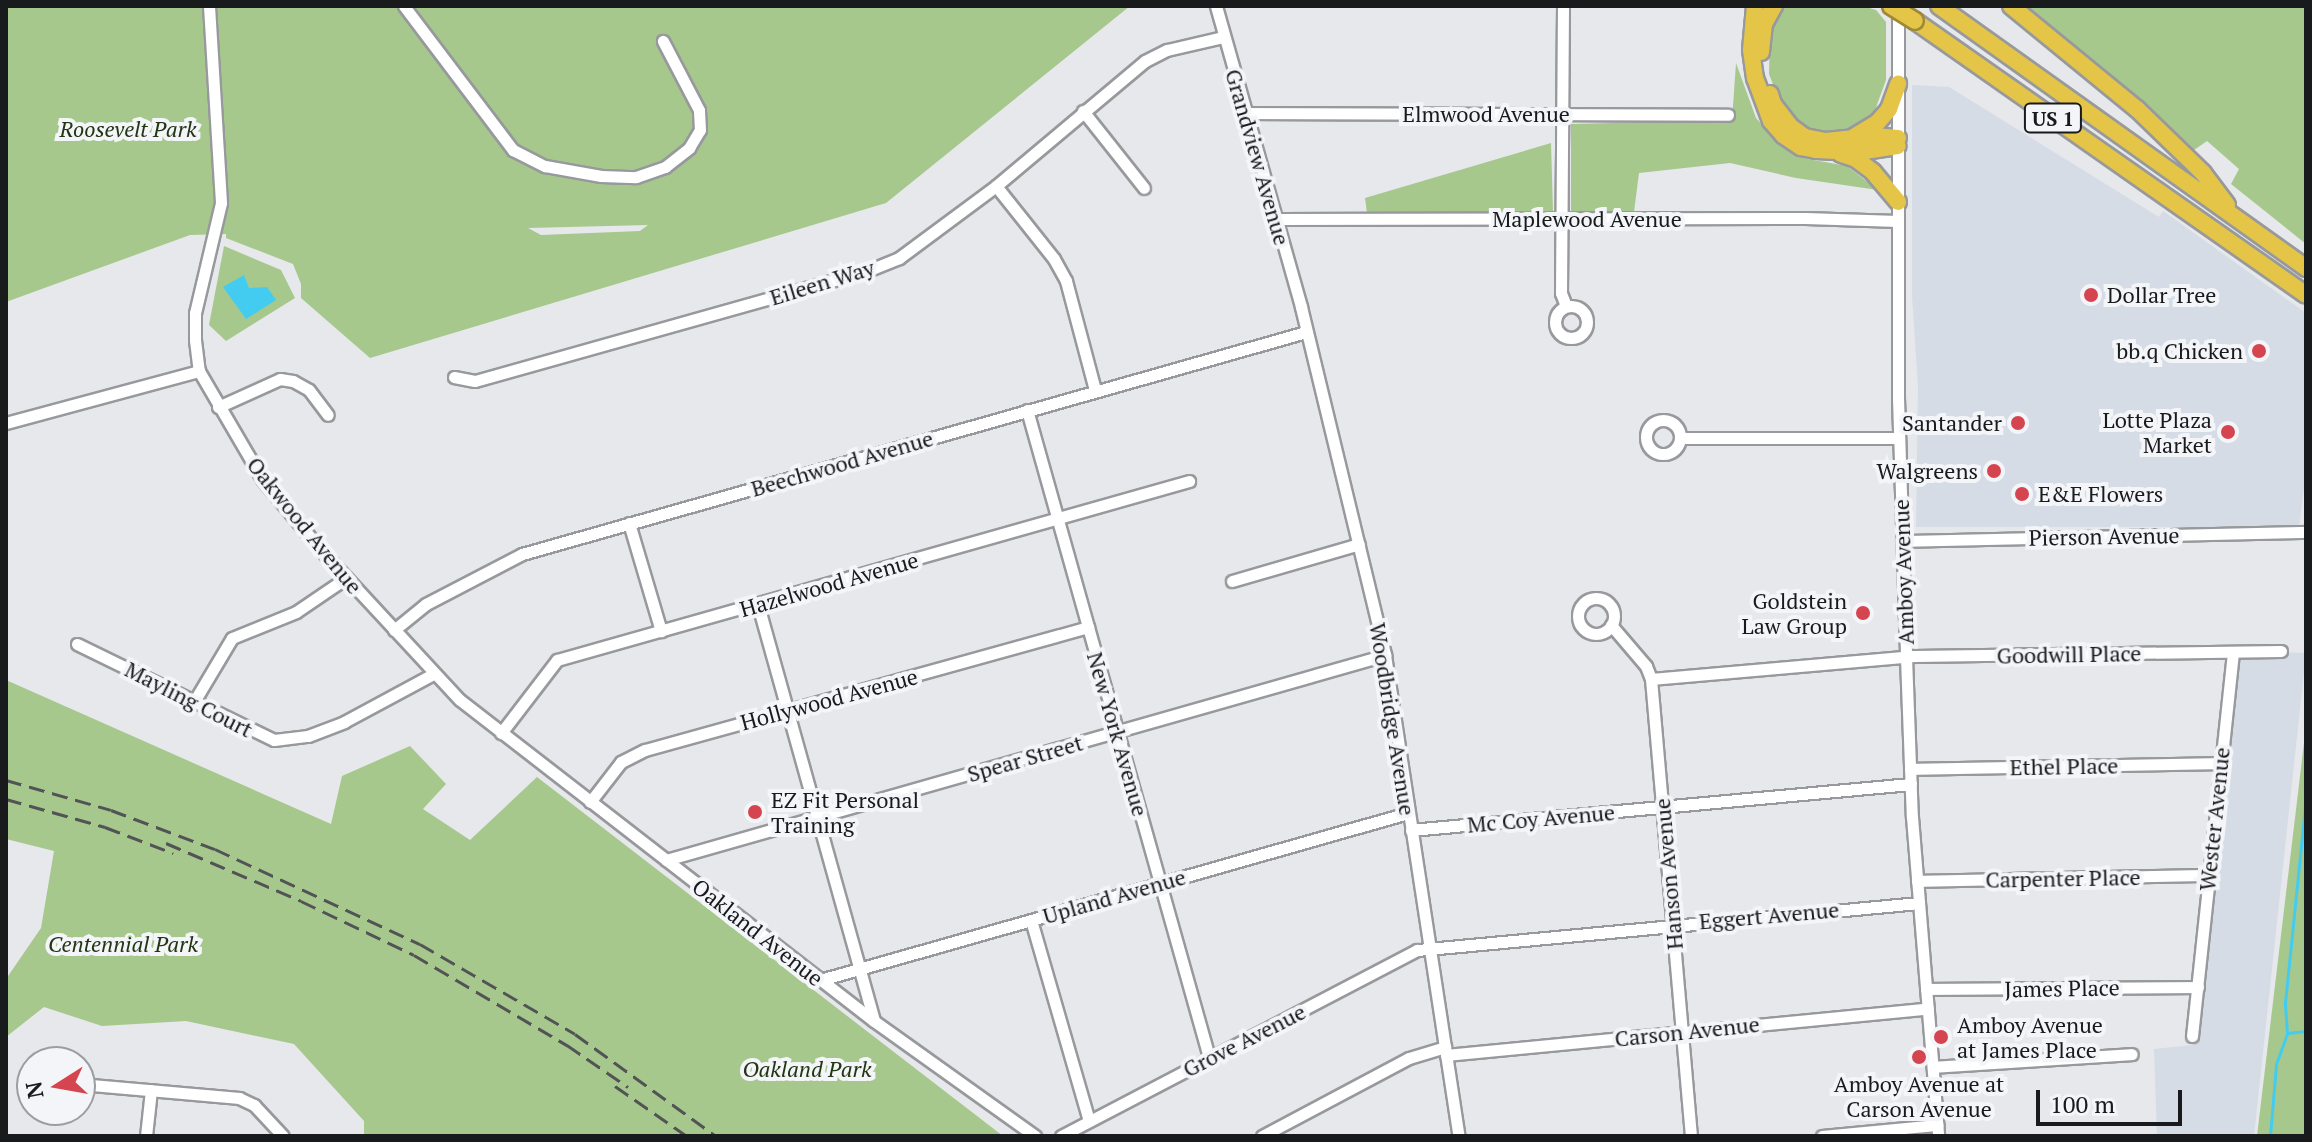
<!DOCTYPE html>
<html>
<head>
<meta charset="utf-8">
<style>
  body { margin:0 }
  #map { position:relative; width:2312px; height:1142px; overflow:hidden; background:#e6e8eb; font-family:"PT Serif",serif }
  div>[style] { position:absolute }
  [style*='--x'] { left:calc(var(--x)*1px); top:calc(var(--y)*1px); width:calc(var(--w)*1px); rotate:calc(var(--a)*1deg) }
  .built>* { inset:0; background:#d5dce6 }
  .green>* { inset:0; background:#a6c88d }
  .water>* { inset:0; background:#43ccf0 }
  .stream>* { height:3px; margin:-1.5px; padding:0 1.5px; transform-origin:1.5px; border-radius:1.5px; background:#43ccf0 }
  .roads { filter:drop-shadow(2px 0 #97999c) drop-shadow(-2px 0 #97999c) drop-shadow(0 2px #97999c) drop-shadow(0 -2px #97999c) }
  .minor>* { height:11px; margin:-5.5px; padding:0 5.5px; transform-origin:5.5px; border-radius:5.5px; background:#fff }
  .minor>.ring { margin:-5.5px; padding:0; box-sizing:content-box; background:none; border:11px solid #fff; border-radius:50% }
  .highway>* { height:16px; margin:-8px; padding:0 8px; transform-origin:8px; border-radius:8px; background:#e4c548 }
  .rail>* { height:3px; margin-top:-1.5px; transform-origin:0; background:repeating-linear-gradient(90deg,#525355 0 16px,transparent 0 24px) }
  .bridges { filter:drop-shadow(2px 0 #9d8938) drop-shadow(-2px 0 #9d8938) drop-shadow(0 2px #9d8938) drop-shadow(0 -2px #9d8938) }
  .highway-bridge>* { height:16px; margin:-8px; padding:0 8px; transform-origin:8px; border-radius:8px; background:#e4c548 }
  .dots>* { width:22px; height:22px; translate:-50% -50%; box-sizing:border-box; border:4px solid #f3f5f9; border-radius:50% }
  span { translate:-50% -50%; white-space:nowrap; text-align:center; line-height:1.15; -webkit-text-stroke:8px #f3f5f9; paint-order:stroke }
  .shield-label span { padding:2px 6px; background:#f3f5f9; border:2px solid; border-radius:6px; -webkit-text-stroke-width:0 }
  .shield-label { font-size:20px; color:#191a1b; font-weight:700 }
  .street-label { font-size:22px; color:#191a1b }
  .park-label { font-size:22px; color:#233613; font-style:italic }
  .poi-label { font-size:22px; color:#191a1b }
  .left { translate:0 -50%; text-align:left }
  .right { translate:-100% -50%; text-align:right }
  .frame { position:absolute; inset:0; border:8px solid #191a1b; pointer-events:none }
  .north { position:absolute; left:16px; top:1046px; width:80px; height:80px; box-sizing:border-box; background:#f3f5f9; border:2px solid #9c9da0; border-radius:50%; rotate:259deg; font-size:22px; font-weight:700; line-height:32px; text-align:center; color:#191a1b }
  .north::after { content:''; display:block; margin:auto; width:28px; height:36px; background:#d5454f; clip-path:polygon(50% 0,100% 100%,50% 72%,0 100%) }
  .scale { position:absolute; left:2036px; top:1090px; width:146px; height:36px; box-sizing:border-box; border:4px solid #191a1b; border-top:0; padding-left:10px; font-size:24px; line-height:28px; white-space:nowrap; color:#191a1b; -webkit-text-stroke:6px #f3f5f9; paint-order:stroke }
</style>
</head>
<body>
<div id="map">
  <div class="built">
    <i style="clip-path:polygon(1912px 85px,1949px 87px,2159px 217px,2163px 211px,2306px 313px,2306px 472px,2299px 527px,1916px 527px,1918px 387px,1912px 296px)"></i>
    <i style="clip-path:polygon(2235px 650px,2306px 653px,2254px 1136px,2157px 1136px,2154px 1049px,2193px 1045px)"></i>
  </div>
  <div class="green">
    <i style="clip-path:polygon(evenodd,6px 6px,1130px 6px,886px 203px,370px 358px,301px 298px,301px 284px,293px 264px,226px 238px,226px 234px,190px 235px,6px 302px,6px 6px,648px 225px,640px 231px,541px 235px,528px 228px,648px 225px)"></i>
    <i style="clip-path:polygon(1785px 6px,1863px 6px,1876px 10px,1886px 22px,1886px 80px,1871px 121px,1846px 136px,1831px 138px,1802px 129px,1782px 108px,1769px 74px,1770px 34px)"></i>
    <i style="clip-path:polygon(2026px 6px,2306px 6px,2306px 244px,2231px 184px,2239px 169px,2207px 141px,2194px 150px)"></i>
    <i style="clip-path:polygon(1736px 63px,1756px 118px,1782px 147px,1808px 159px,1847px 166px,1878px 190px,1796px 178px,1730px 163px,1639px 173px,1634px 212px,1571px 214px,1571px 124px,1732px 120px)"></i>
    <i style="clip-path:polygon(1551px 143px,1553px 211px,1367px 213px,1365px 198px)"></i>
    <i style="clip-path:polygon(224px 246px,281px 270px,295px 298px,226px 341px,209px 325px)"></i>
    <i style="clip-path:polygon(6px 680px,331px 824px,342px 776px,410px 746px,446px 784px,423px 809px,470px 840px,537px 777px,1003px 1136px,364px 1136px,364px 1121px,294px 1044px,186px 1021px,102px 1026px,44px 1007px,6px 1037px,6px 979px,41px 928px,54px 851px,6px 839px)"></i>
    <i style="clip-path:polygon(2306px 726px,2306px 1136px,2257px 1136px)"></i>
  </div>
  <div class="water">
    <i style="clip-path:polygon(244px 275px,249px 288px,267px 287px,276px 300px,246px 319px,223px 287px)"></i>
  </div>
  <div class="stream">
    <i style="--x:2287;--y:1033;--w:19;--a:-6"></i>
    <i style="--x:2270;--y:1136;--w:72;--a:-85.2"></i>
    <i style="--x:2276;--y:1064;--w:33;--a:-70"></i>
    <i style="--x:2287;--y:1033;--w:30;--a:-94"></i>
    <i style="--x:2285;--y:1003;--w:209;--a:-84.2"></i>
  </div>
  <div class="roads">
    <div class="minor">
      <i style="--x:209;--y:6;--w:197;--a:86.5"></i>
      <i style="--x:221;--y:203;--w:113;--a:103.3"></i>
      <i style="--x:195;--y:313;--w:27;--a:90"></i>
      <i style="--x:195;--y:340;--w:31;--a:83"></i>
      <i style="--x:199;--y:371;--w:125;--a:59.7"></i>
      <i style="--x:262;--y:479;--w:89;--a:50.4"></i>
      <i style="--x:319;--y:548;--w:207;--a:47.2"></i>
      <i style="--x:460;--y:700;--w:524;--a:37.79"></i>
      <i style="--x:874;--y:1021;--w:198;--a:35.5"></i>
      <i style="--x:404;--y:6;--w:181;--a:52.9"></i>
      <i style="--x:513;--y:150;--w:36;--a:27"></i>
      <i style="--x:545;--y:166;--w:57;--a:10.1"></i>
      <i style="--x:601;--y:176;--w:35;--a:2"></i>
      <i style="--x:636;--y:177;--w:31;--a:-19"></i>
      <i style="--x:665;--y:167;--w:31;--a:-38"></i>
      <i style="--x:689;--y:148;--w:21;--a:-59"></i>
      <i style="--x:700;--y:130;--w:20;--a:-93"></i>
      <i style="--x:699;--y:110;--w:78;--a:-117.6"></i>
      <i style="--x:1216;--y:6;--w:313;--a:74.2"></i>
      <i style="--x:1301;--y:307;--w:358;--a:76.4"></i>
      <i style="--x:1385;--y:655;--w:487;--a:81.3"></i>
      <i style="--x:1563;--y:6;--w:287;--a:90.4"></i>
      <i style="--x:1561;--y:293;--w:14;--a:69"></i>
      <i style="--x:1898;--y:7;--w:391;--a:90"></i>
      <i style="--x:1898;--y:398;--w:259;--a:88.2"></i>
      <i style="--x:1906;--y:657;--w:160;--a:87.9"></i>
      <i style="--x:1912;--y:817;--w:320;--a:85.3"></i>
      <i style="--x:1083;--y:111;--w:98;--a:51.6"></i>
      <i style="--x:1244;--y:113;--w:484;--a:0.2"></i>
      <i style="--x:996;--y:186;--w:93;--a:51.5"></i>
      <i style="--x:1054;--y:259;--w:25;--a:61"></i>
      <i style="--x:1066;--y:281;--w:113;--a:75.1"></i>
      <i style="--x:1276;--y:219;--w:529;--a:-0.11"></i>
      <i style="--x:1805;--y:218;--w:93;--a:1.8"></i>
      <i class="ring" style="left:1555px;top:306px;width:21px;height:21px"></i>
      <i style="--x:454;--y:377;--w:21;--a:11"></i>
      <i style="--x:475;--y:381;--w:407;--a:-15.7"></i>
      <i style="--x:867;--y:271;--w:35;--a:-22"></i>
      <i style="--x:899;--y:258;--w:121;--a:-36.6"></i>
      <i style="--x:996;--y:186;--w:194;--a:-40"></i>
      <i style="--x:1145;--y:61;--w:25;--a:-27"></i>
      <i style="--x:1167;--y:50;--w:57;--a:-13.1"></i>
      <i style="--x:218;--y:407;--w:68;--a:-24.3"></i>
      <i style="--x:280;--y:379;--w:13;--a:9"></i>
      <i style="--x:293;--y:381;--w:18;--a:29"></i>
      <i style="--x:309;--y:390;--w:31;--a:53"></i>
      <i style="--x:1027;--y:410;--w:672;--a:74.29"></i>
      <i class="ring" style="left:1646px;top:420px;width:23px;height:23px"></i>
      <i style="--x:6;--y:423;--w:200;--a:-15.1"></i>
      <i style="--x:1681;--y:438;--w:217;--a:0"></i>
      <i style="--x:629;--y:523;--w:113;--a:73.5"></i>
      <i style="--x:1902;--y:541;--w:404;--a:-1.3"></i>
      <i style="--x:1232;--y:581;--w:132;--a:-16.2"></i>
      <i class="ring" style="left:1578px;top:598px;width:25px;height:25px"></i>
      <i style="--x:758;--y:605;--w:431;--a:74.4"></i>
      <i style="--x:1611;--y:625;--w:54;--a:49.5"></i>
      <i style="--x:1646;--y:666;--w:14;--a:69"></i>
      <i style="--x:1651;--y:679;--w:459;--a:85"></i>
      <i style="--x:394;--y:630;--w:41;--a:-39.1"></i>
      <i style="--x:426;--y:604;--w:108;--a:-27.5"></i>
      <i style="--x:522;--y:554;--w:815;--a:-15.81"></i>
      <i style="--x:77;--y:644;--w:219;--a:26"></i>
      <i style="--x:274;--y:740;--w:34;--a:-7"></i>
      <i style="--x:308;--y:736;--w:39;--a:-21"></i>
      <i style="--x:344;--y:722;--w:101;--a:-28.3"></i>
      <i style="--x:1651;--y:679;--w:264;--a:-5"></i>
      <i style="--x:1914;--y:656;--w:367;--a:-0.8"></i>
      <i style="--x:195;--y:700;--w:72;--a:-59.2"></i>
      <i style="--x:232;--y:638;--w:69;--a:-22.1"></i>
      <i style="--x:296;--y:612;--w:60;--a:-34.2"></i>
      <i style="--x:501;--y:733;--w:92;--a:-52.5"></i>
      <i style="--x:557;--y:660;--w:657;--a:-15.81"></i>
      <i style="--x:1910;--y:769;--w:309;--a:-1.1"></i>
      <i style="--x:590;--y:802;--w:51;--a:-52.2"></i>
      <i style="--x:621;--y:762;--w:27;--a:-27"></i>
      <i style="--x:645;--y:750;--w:460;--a:-15.5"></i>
      <i style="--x:1411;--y:830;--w:502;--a:-5.26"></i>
      <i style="--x:666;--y:860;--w:748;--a:-15.91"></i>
      <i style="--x:1917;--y:881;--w:292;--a:-1.2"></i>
      <i style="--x:1031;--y:920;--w:209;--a:73.9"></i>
      <i style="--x:820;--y:980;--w:611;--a:-15.86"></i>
      <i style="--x:1926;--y:989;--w:272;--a:-0.4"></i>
      <i style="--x:2192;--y:1036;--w:386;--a:-83.9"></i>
      <i style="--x:1446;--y:1055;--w:484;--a:-5.5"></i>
      <i style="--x:1933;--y:1067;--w:199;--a:-3.7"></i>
      <i style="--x:80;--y:1084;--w:160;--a:5"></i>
      <i style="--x:239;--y:1098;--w:17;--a:25"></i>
      <i style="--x:254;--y:1105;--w:42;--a:46.9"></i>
      <i style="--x:146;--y:1136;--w:46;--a:-83.8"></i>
      <i style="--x:1061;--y:1136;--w:402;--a:-27.6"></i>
      <i style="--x:1417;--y:950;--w:504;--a:-5.35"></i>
      <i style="--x:1262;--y:1136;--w:166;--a:-28"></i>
      <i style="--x:1409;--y:1058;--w:38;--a:-17"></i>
      <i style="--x:1822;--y:1136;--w:116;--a:-5.5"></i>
    </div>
    <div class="highway">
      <i style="--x:1755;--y:6;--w:44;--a:95.2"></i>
      <i style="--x:1751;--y:50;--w:28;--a:82"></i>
      <i style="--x:1755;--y:78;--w:46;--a:69.6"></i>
      <i style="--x:1771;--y:121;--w:18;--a:49"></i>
      <i style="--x:1783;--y:135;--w:22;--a:34"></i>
      <i style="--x:1801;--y:147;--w:15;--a:11"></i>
      <i style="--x:1816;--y:150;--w:42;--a:2.7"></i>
      <i style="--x:1858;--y:152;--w:40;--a:-8.5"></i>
      <i style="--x:1939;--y:6;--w:451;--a:35.5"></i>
      <i style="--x:2011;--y:6;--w:163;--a:39.3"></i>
      <i style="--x:2137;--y:109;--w:92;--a:44.1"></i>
      <i style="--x:2203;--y:173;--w:40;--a:53"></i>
      <i style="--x:1915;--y:21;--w:477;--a:35"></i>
      <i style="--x:1761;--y:52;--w:28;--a:-84"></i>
      <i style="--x:1764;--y:24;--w:21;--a:-61"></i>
      <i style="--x:1770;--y:94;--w:10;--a:73"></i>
      <i style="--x:1773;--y:104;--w:29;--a:52"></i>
      <i style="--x:1791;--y:127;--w:17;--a:36"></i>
      <i style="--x:1805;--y:137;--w:21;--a:11"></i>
      <i style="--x:1826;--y:141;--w:48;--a:-5.9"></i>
      <i style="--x:1874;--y:136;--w:24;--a:5"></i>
      <i style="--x:1855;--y:136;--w:26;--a:-31"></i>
      <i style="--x:1877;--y:123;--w:18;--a:-49"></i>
      <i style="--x:1889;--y:109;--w:27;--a:-70"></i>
      <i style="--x:1841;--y:154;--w:16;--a:18"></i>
      <i style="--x:1856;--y:159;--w:21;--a:37"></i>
      <i style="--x:1873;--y:172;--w:39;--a:50"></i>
    </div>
  </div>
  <div class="rail">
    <i style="--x:6;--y:780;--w:109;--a:15.9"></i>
    <i style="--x:111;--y:810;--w:111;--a:20.6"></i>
    <i style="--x:215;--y:849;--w:226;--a:24.9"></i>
    <i style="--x:420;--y:944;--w:179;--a:30.1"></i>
    <i style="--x:575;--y:1034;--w:174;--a:35.9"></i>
    <i style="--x:6;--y:799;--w:103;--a:15.8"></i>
    <i style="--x:105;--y:827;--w:73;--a:20.9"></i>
    <i style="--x:166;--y:843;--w:147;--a:23.2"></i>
    <i style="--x:301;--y:901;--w:125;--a:25.5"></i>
    <i style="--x:414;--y:955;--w:178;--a:30.5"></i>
    <i style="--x:567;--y:1045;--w:74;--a:34.5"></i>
    <i style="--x:615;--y:1086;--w:88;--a:34.8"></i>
  </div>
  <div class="bridges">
    <div class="highway-bridge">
      <i style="--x:1891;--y:6;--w:28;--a:32"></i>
    </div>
  </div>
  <div class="dots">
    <i style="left:2091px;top:295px;background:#d5454f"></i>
    <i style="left:2259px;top:351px;background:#d5454f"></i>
    <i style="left:2018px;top:423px;background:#d5454f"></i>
    <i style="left:2228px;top:432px;background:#d5454f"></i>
    <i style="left:1994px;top:471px;background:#d5454f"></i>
    <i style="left:2022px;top:494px;background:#d5454f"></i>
    <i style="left:1863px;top:613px;background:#d5454f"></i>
    <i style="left:755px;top:812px;background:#d5454f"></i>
    <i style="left:1941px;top:1037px;background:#d5454f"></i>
    <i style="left:1919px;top:1057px;background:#d5454f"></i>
  </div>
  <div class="shield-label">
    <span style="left:2053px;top:118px">US 1</span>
  </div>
  <div class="street-label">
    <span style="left:1486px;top:114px">Elmwood Avenue</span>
    <span style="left:1258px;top:157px;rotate:74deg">Grandview Avenue</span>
    <span style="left:1587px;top:219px">Maplewood Avenue</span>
    <span style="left:822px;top:282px;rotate:-17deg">Eileen Way</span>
    <span style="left:842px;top:463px;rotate:-16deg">Beechwood Avenue</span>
    <span style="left:305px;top:525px;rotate:51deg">Oakwood Avenue</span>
    <span style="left:2104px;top:536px;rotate:-1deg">Pierson Avenue</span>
    <span style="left:1903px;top:572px;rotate:-92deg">Amboy Avenue</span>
    <span style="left:829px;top:584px;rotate:-16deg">Hazelwood Avenue</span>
    <span style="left:2069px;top:654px;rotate:-1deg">Goodwill Place</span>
    <span style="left:189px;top:699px;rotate:27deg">Mayling Court</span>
    <span style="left:829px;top:699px;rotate:-15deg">Hollywood Avenue</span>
    <span style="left:1393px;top:719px;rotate:81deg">Woodbridge Avenue</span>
    <span style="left:1118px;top:734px;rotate:74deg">New York Avenue</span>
    <span style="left:1025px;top:758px;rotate:-16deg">Spear Street</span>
    <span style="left:2064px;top:766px;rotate:-1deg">Ethel Place</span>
    <span style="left:1541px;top:818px;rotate:-5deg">Mc Coy Avenue</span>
    <span style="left:2214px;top:819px;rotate:-84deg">Wester Avenue</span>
    <span style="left:1668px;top:874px;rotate:-95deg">Hanson Avenue</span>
    <span style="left:2063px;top:878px;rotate:-1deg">Carpenter Place</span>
    <span style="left:1114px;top:896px;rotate:-16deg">Upland Avenue</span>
    <span style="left:1769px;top:915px;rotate:-5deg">Eggert Avenue</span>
    <span style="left:758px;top:932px;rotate:38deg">Oakland Avenue</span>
    <span style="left:2062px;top:988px;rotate:-1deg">James Place</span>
    <span style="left:1687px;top:1031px;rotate:-6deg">Carson Avenue</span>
    <span style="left:1244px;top:1040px;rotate:-27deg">Grove Avenue</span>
  </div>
  <div class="park-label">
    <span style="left:128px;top:129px">Roosevelt Park</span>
    <span style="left:123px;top:944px">Centennial Park</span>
    <span style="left:807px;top:1069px">Oakland Park</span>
  </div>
  <div class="poi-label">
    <span class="left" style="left:2107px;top:295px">Dollar Tree</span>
    <span class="right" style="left:2243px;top:351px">bb.q Chicken</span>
    <span class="right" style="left:2212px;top:432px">Lotte Plaza<br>Market</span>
    <span class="right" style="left:2002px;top:423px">Santander</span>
    <span class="right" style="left:1978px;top:471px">Walgreens</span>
    <span class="left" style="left:2038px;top:494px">E&amp;E Flowers</span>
    <span class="right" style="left:1847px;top:613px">Goldstein<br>Law Group</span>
    <span class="left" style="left:771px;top:812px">EZ Fit Personal<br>Training</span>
    <span class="left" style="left:1957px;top:1037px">Amboy Avenue<br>at James Place</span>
    <span style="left:1919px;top:1096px">Amboy Avenue at<br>Carson Avenue</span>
  </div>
  <div class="frame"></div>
  <div class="north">N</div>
  <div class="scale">100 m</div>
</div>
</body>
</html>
